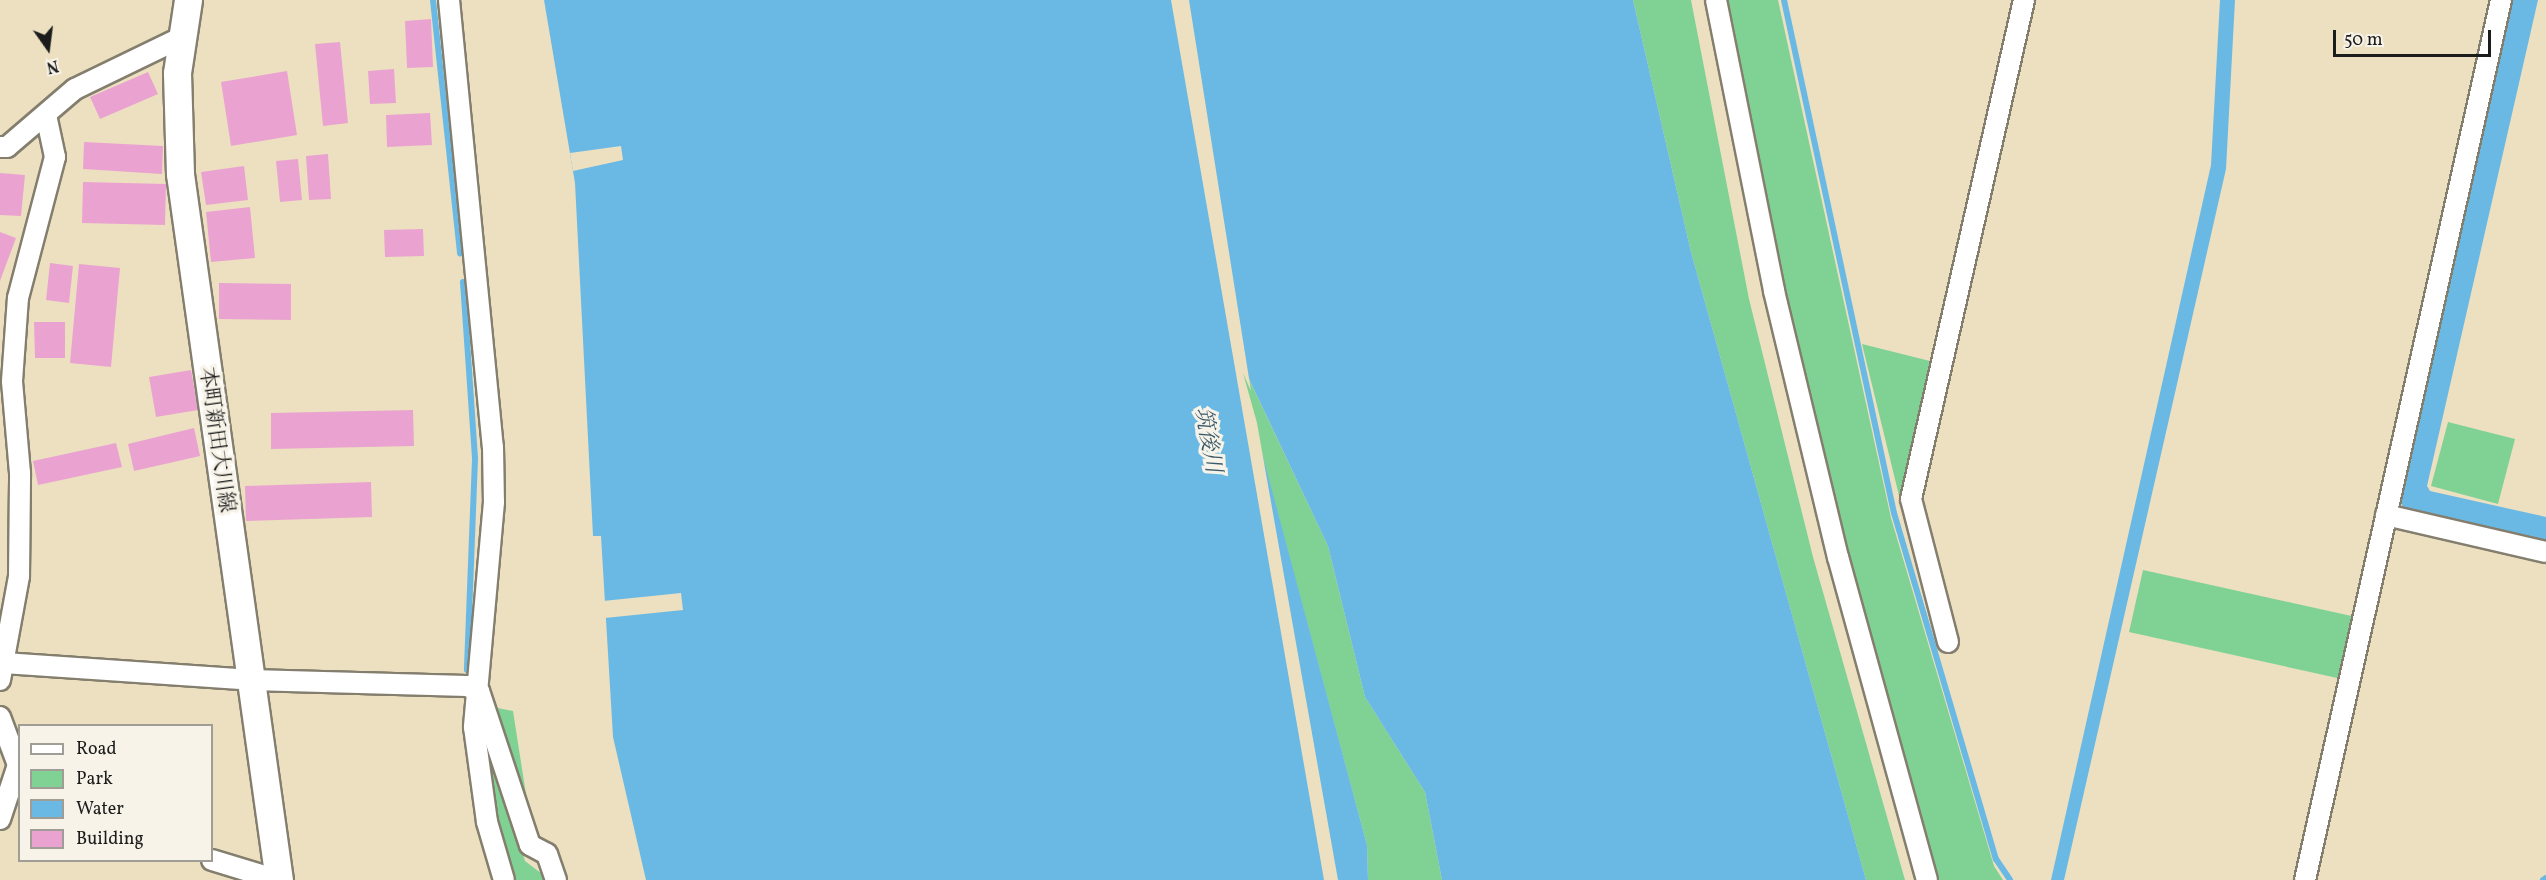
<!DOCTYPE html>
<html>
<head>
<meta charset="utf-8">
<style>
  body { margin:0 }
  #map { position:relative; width:2546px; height:880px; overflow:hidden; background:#ece0c0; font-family:Vollkorn,"Noto Serif JP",serif }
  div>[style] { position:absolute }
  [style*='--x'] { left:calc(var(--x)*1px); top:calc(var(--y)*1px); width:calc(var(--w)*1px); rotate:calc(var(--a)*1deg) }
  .green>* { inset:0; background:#80d294 }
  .water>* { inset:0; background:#6ab9e4 }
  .pier>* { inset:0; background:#ece0c0 }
  .stream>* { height:6px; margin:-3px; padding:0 3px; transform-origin:3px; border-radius:3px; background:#6ab9e4 }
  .building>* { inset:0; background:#eaa3d0 }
  .roads { filter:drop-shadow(2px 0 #847e6e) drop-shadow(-2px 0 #847e6e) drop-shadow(0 2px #847e6e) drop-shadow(0 -2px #847e6e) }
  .street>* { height:20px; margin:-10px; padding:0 10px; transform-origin:10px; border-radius:10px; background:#fff }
  .secondary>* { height:27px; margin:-13.5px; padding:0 13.5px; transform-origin:13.5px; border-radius:13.5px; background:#fff }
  span { translate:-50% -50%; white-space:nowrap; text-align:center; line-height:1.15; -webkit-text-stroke:6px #f7f3e8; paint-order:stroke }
  .street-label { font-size:21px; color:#1c1c1c }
  .water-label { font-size:22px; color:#3b5b6c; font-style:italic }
  .legend { position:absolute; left:18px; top:724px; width:195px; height:138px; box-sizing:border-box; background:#f7f3e8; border:2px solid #9f9d96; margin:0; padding:8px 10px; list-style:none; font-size:18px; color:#1c1c1c }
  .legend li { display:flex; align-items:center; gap:12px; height:30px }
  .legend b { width:30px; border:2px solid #9f9d96 }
  .north { position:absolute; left:18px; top:18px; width:60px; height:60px; -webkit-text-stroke:4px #f7f3e8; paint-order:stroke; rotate:166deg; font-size:16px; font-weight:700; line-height:24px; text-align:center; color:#1c1c1c }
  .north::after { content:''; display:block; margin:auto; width:21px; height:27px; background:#1c1c1c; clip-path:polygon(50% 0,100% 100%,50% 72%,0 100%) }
  .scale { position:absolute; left:2333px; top:30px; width:158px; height:27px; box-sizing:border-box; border:3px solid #1c1c1c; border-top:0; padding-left:8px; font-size:18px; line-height:21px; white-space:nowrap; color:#1c1c1c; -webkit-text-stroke:4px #f7f3e8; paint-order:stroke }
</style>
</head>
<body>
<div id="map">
  <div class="green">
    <i style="clip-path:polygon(1633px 0,1691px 0,1749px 299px,1813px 557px,1905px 880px,1866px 880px,1691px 252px)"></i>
    <i style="clip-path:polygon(1724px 0,1778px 0,1891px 518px,1994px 866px,2003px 880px,1938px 880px,1845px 549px,1782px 285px)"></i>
    <i style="clip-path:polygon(1231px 341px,1328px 546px,1365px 697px,1425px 792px,1442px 880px,1368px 880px,1367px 845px)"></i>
    <i style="clip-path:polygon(1862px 344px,1934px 362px,1902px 508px)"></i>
    <i style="clip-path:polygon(2448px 422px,2515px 439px,2498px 504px,2431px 486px)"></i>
    <i style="clip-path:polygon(2143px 570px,2356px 617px,2342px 679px,2129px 632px)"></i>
    <i style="clip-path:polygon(493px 707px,513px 711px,530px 820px)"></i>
    <i style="clip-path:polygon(483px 727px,525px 861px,550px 880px,516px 880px,507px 871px,490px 799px)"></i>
  </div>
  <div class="water">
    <i style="clip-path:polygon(544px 0,1633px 0,1691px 252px,1866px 880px,1442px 880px,1425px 792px,1365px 697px,1328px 546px,1233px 345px,1367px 845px,1368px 880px,646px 880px,613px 737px,601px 536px,593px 536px,575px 183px)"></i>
    <i style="clip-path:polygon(2220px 0,2235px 0,2226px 169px,2064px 880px,2051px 880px,2211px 165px)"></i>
    <i style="clip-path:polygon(2513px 0,2538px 0,2427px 486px,2430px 491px,2546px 517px,2546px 542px,2404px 509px,2400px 501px)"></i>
  </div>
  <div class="pier">
    <i style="clip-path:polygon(1171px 0,1189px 0,1251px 391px,1243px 373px,1257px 423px,1338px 880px,1324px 880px)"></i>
    <i style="clip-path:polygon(621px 146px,623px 160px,573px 171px,570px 153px)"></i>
    <i style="clip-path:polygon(681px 593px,683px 610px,605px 618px,603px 601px)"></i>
  </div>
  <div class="stream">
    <i style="--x:433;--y:0;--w:255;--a:83.9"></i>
    <i style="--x:1784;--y:0;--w:525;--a:77.9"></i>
    <i style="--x:1894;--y:513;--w:361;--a:73.6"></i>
    <i style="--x:1996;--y:859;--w:25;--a:56"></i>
    <i style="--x:463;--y:282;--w:177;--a:86.1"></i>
    <i style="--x:475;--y:459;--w:211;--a:92.2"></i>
    <i style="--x:2543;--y:880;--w:4;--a:-34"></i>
  </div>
  <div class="building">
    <i style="clip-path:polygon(431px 19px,433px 67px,407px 68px,405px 21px)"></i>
    <i style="clip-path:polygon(340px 42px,348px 123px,323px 126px,315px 44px)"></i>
    <i style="clip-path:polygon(394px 69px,396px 103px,370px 104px,368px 71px)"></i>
    <i style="clip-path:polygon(287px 71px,297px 135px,231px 146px,221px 82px)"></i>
    <i style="clip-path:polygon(148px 72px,158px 94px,100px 119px,90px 97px)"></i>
    <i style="clip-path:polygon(430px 113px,432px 145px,387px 147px,386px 115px)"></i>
    <i style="clip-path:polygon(84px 142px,163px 146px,162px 174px,83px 169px)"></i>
    <i style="clip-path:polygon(328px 154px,331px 199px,309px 200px,306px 156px)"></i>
    <i style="clip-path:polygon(298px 159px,302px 200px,280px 202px,276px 161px)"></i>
    <i style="clip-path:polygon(244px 166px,248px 200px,206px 205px,201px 172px)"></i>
    <i style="clip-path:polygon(0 173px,25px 175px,21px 216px,0 215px)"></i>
    <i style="clip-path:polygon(83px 182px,166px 184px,165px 225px,82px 223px)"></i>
    <i style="clip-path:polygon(250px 207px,255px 258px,211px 262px,206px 212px)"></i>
    <i style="clip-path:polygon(423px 229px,424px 256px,385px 257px,384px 230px)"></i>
    <i style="clip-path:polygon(0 232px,16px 238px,0 281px)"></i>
    <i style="clip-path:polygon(50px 263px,73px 266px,69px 303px,46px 300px)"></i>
    <i style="clip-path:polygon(79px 264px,120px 268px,111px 367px,70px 363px)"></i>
    <i style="clip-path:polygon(219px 283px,291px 284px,291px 320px,219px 319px)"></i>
    <i style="clip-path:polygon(34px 322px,65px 322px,65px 358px,35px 358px)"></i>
    <i style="clip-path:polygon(191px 370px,198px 410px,156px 417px,149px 377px)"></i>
    <i style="clip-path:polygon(413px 410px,414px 446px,271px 449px,271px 413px)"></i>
    <i style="clip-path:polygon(194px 428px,200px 456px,134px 471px,128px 444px)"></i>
    <i style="clip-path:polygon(116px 443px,122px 467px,38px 485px,33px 461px)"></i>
    <i style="clip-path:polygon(371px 482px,372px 517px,246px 521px,245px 486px)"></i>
  </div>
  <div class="roads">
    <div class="street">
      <i style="--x:449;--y:0;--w:449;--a:84.4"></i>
      <i style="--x:493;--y:447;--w:55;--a:89"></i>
      <i style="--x:494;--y:502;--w:226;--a:95.1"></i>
      <i style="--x:474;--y:727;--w:96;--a:82.2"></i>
      <i style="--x:487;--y:822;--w:60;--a:73.7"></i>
      <i style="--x:1716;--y:0;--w:297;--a:78.7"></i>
      <i style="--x:1774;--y:291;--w:274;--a:76.5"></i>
      <i style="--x:1838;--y:557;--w:335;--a:74.6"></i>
      <i style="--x:0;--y:147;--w:7;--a:0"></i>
      <i style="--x:7;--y:147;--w:89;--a:-40.5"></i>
      <i style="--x:75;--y:89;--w:117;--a:-25.9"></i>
      <i style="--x:2386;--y:515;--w:164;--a:13"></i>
      <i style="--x:1948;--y:642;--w:148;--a:-104.5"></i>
      <i style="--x:1911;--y:499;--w:512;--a:-77.24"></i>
      <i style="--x:4;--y:663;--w:248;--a:3.9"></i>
      <i style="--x:251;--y:680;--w:216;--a:1.6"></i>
      <i style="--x:467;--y:686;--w:13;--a:23"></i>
      <i style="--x:479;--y:691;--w:162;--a:71.7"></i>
      <i style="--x:530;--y:845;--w:19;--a:28"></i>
      <i style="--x:547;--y:854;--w:28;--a:71"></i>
      <i style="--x:0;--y:680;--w:106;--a:-79.6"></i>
      <i style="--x:19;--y:576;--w:103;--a:-89.4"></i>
      <i style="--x:20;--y:473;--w:92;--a:-95"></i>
      <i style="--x:12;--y:381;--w:83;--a:-85.9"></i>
      <i style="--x:18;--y:298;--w:146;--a:-75.3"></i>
      <i style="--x:55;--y:157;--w:43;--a:-102.1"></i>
      <i style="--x:0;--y:717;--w:51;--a:69.4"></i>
      <i style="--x:18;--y:765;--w:57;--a:108.4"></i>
      <i style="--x:212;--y:860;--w:69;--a:16.9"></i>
      <i style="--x:2305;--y:880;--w:902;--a:-77.44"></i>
    </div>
    <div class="secondary">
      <i style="--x:188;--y:0;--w:74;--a:98.6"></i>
      <i style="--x:177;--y:73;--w:101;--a:88.3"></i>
      <i style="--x:180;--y:174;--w:713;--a:82.02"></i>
    </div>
  </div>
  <div class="street-label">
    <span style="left:216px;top:440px;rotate:82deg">本町新田大川線</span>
  </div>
  <div class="water-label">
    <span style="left:1207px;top:440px;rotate:80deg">筑後川</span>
  </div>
  <ul class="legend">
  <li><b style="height:8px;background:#fff"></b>Road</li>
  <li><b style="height:16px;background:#80d294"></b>Park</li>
  <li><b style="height:16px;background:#6ab9e4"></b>Water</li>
  <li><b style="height:16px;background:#eaa3d0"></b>Building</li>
  </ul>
  <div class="north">N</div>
  <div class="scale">50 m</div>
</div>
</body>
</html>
